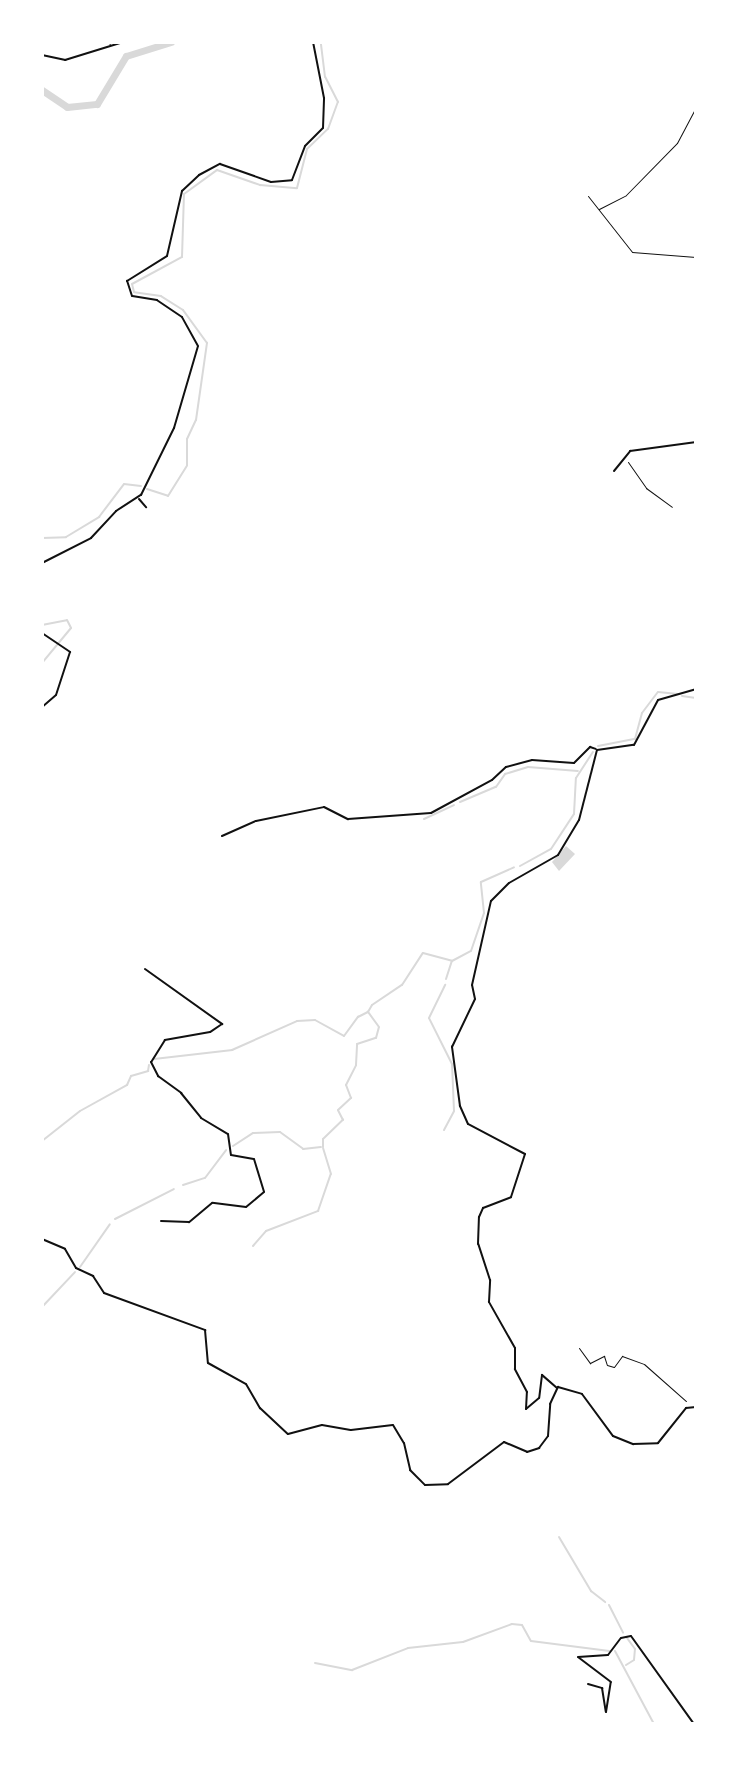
<!DOCTYPE html>
<html>
<head>
<meta charset="utf-8">
<style>
  body { margin:0 }
  #map { position:relative; width:738px; height:1766px; overflow:hidden; background:#fff; font-family:"Roboto Condensed",sans-serif }
  div>[style] { position:absolute }
  [style*='--x'] { left:calc(var(--x)*1px); top:calc(var(--y)*1px); width:calc(var(--w)*1px); rotate:calc(var(--a)*1deg) }
  .water>* { inset:0; background:#d9d9d9 }
  .stream>* { height:2px; margin:-1px; padding:0 1px; transform-origin:1px; border-radius:1px; background:#d9d9d9 }
  .river>* { height:7px; margin:-3.5px; padding:0 3.5px; transform-origin:3.5px; border-radius:3.5px; background:#d9d9d9 }
  .path>* { height:1px; margin:-0.5px; padding:0 0.5px; transform-origin:0.5px; border-radius:0.5px; background:#111 }
  .service>* { height:1px; margin:-0.5px; padding:0 0.5px; transform-origin:0.5px; border-radius:0.5px; background:#111 }
  .minor>* { height:2px; margin:-1px; padding:0 1px; transform-origin:1px; border-radius:1px; background:#111 }
  .tertiary>* { height:2px; margin:-1px; padding:0 1px; transform-origin:1px; border-radius:1px; background:#111 }
  span { translate:-50% -50%; white-space:nowrap; text-align:center; line-height:1.15; -webkit-text-stroke:6px #fff; paint-order:stroke }
  .frame { position:absolute; inset:0; border:44px solid #fff; pointer-events:none }
</style>
</head>
<body>
<div id="map">
  <div class="water">
    <i style="clip-path:polygon(566px 846px,575px 854px,559px 871px,552px 862px)"></i>
  </div>
  <div class="stream">
    <i style="--x:147;--y:489;--w:22;--a:18"></i>
    <i style="--x:168;--y:496;--w:36;--a:-58"></i>
    <i style="--x:187;--y:465;--w:26;--a:-90"></i>
    <i style="--x:187;--y:439;--w:21;--a:-65"></i>
    <i style="--x:196;--y:420;--w:78;--a:-81.9"></i>
    <i style="--x:207;--y:343;--w:41;--a:-126"></i>
    <i style="--x:183;--y:310;--w:26;--a:-148"></i>
    <i style="--x:161;--y:296;--w:27;--a:-172"></i>
    <i style="--x:134;--y:292;--w:8;--a:-104"></i>
    <i style="--x:132;--y:284;--w:57;--a:-28.4"></i>
    <i style="--x:182;--y:257;--w:63;--a:-88.2"></i>
    <i style="--x:184;--y:194;--w:41;--a:-36"></i>
    <i style="--x:217;--y:170;--w:46;--a:19.2"></i>
    <i style="--x:260;--y:185;--w:37;--a:5"></i>
    <i style="--x:297;--y:188;--w:40;--a:-75.6"></i>
    <i style="--x:307;--y:149;--w:29;--a:-44"></i>
    <i style="--x:328;--y:129;--w:29;--a:-70"></i>
    <i style="--x:338;--y:102;--w:28;--a:-117"></i>
    <i style="--x:325;--y:77;--w:35;--a:-97"></i>
    <i style="--x:42;--y:538;--w:24;--a:-2"></i>
    <i style="--x:66;--y:537;--w:39;--a:-31"></i>
    <i style="--x:99;--y:517;--w:41;--a:-52.9"></i>
    <i style="--x:124;--y:484;--w:17;--a:7"></i>
    <i style="--x:42;--y:625;--w:25;--a:-11"></i>
    <i style="--x:67;--y:620;--w:9;--a:63"></i>
    <i style="--x:71;--y:628;--w:45;--a:129.6"></i>
    <i style="--x:682;--y:696;--w:14;--a:8"></i>
    <i style="--x:598;--y:746;--w:38;--a:-11"></i>
    <i style="--x:635;--y:739;--w:27;--a:-75"></i>
    <i style="--x:642;--y:713;--w:26;--a:-53"></i>
    <i style="--x:658;--y:692;--w:20;--a:6"></i>
    <i style="--x:460;--y:802;--w:39;--a:-23"></i>
    <i style="--x:496;--y:787;--w:16;--a:-55"></i>
    <i style="--x:505;--y:774;--w:24;--a:-17"></i>
    <i style="--x:528;--y:767;--w:50;--a:4.6"></i>
    <i style="--x:424;--y:819;--w:33;--a:-25"></i>
    <i style="--x:520;--y:866;--w:35;--a:-29"></i>
    <i style="--x:551;--y:849;--w:42;--a:-56.7"></i>
    <i style="--x:574;--y:814;--w:36;--a:-87"></i>
    <i style="--x:576;--y:778;--w:31;--a:-57"></i>
    <i style="--x:446;--y:979;--w:19;--a:-72"></i>
    <i style="--x:154;--y:1059;--w:79;--a:-6.6"></i>
    <i style="--x:232;--y:1050;--w:71;--a:-24"></i>
    <i style="--x:297;--y:1021;--w:18;--a:-3"></i>
    <i style="--x:315;--y:1020;--w:33;--a:29"></i>
    <i style="--x:344;--y:1036;--w:24;--a:-54"></i>
    <i style="--x:358;--y:1017;--w:11;--a:-27"></i>
    <i style="--x:444;--y:1130;--w:21;--a:-62"></i>
    <i style="--x:454;--y:1111;--w:47;--a:-92.4"></i>
    <i style="--x:452;--y:1064;--w:51;--a:-116.6"></i>
    <i style="--x:429;--y:1018;--w:37;--a:-64"></i>
    <i style="--x:42;--y:1141;--w:48;--a:-38.3"></i>
    <i style="--x:80;--y:1111;--w:54;--a:-29"></i>
    <i style="--x:127;--y:1085;--w:10;--a:-66"></i>
    <i style="--x:131;--y:1076;--w:18;--a:-16"></i>
    <i style="--x:148;--y:1071;--w:6;--a:-81"></i>
    <i style="--x:233;--y:1146;--w:24;--a:-33"></i>
    <i style="--x:253;--y:1133;--w:27;--a:-2"></i>
    <i style="--x:280;--y:1132;--w:29;--a:36"></i>
    <i style="--x:303;--y:1149;--w:18;--a:-6"></i>
    <i style="--x:323;--y:1147;--w:8;--a:-90"></i>
    <i style="--x:323;--y:1139;--w:28;--a:-44"></i>
    <i style="--x:343;--y:1120;--w:11;--a:-117"></i>
    <i style="--x:338;--y:1110;--w:18;--a:-43"></i>
    <i style="--x:351;--y:1098;--w:14;--a:-111"></i>
    <i style="--x:346;--y:1085;--w:22;--a:-63"></i>
    <i style="--x:356;--y:1065;--w:21;--a:-87"></i>
    <i style="--x:357;--y:1044;--w:20;--a:-18"></i>
    <i style="--x:376;--y:1038;--w:11;--a:-75"></i>
    <i style="--x:379;--y:1027;--w:19;--a:-126"></i>
    <i style="--x:368;--y:1012;--w:8;--a:-60"></i>
    <i style="--x:372;--y:1005;--w:36;--a:-34"></i>
    <i style="--x:402;--y:985;--w:38;--a:-57"></i>
    <i style="--x:423;--y:953;--w:30;--a:15"></i>
    <i style="--x:452;--y:961;--w:21;--a:-28"></i>
    <i style="--x:471;--y:951;--w:40;--a:-71.1"></i>
    <i style="--x:484;--y:913;--w:31;--a:-96"></i>
    <i style="--x:481;--y:882;--w:36;--a:-24"></i>
    <i style="--x:183;--y:1185;--w:23;--a:-18"></i>
    <i style="--x:205;--y:1178;--w:35;--a:-53"></i>
    <i style="--x:115;--y:1219;--w:66;--a:-27"></i>
    <i style="--x:253;--y:1246;--w:20;--a:-49"></i>
    <i style="--x:266;--y:1231;--w:56;--a:-21"></i>
    <i style="--x:318;--y:1211;--w:39;--a:-71"></i>
    <i style="--x:331;--y:1174;--w:27;--a:-107"></i>
    <i style="--x:80;--y:1267;--w:52;--a:-55.1"></i>
    <i style="--x:42;--y:1307;--w:48;--a:-46.7"></i>
    <i style="--x:559;--y:1537;--w:63;--a:59.3"></i>
    <i style="--x:591;--y:1591;--w:18;--a:38"></i>
    <i style="--x:609;--y:1605;--w:31;--a:63"></i>
    <i style="--x:615;--y:1651;--w:83;--a:61.9"></i>
    <i style="--x:315;--y:1663;--w:38;--a:11"></i>
    <i style="--x:352;--y:1670;--w:60;--a:-21.4"></i>
    <i style="--x:408;--y:1648;--w:55;--a:-6.2"></i>
    <i style="--x:463;--y:1642;--w:52;--a:-20.2"></i>
    <i style="--x:512;--y:1624;--w:10;--a:6"></i>
    <i style="--x:522;--y:1625;--w:18;--a:61"></i>
    <i style="--x:531;--y:1641;--w:79;--a:7.3"></i>
    <i style="--x:626;--y:1665;--w:9;--a:-32"></i>
    <i style="--x:634;--y:1660;--w:11;--a:-85"></i>
    <i style="--x:635;--y:1649;--w:14;--a:-126"></i>
  </div>
  <div class="river">
    <i style="--x:42;--y:90;--w:30;--a:34"></i>
    <i style="--x:67;--y:107;--w:30;--a:-6"></i>
    <i style="--x:97;--y:104;--w:56;--a:-58.9"></i>
    <i style="--x:126;--y:56;--w:47;--a:-17.3"></i>
  </div>
  <div class="path">
    <i style="--x:588;--y:196;--w:71;--a:51.8"></i>
    <i style="--x:632;--y:252;--w:64;--a:4.5"></i>
    <i style="--x:599;--y:209;--w:30;--a:-27"></i>
    <i style="--x:626;--y:195;--w:73;--a:-45.6"></i>
    <i style="--x:677;--y:143;--w:41;--a:-62.2"></i>
    <i style="--x:628;--y:462;--w:32;--a:55"></i>
    <i style="--x:646;--y:488;--w:32;--a:36"></i>
    <i style="--x:579;--y:1348;--w:19;--a:54"></i>
    <i style="--x:590;--y:1363;--w:16;--a:-27"></i>
    <i style="--x:604;--y:1356;--w:9;--a:72"></i>
    <i style="--x:607;--y:1365;--w:7;--a:16"></i>
    <i style="--x:614;--y:1367;--w:14;--a:-54"></i>
    <i style="--x:622;--y:1356;--w:23;--a:20"></i>
    <i style="--x:644;--y:1364;--w:56;--a:41.4"></i>
  </div>
  <div class="service">
    <i style="--x:109;--y:42;--w:3;--a:72"></i>
  </div>
  <div class="minor">
    <i style="--x:614;--y:471;--w:26;--a:-51"></i>
    <i style="--x:630;--y:451;--w:67;--a:-7.8"></i>
    <i style="--x:139;--y:499;--w:11;--a:49"></i>
    <i style="--x:42;--y:563;--w:55;--a:-27"></i>
    <i style="--x:91;--y:538;--w:37;--a:-47"></i>
    <i style="--x:116;--y:511;--w:30;--a:-33"></i>
    <i style="--x:141;--y:495;--w:75;--a:-63.8"></i>
    <i style="--x:174;--y:428;--w:85;--a:-73.7"></i>
    <i style="--x:198;--y:346;--w:33;--a:-119"></i>
    <i style="--x:182;--y:317;--w:30;--a:-146"></i>
    <i style="--x:157;--y:300;--w:25;--a:-171"></i>
    <i style="--x:132;--y:296;--w:16;--a:-108"></i>
    <i style="--x:127;--y:281;--w:47;--a:-32"></i>
    <i style="--x:167;--y:256;--w:67;--a:-77"></i>
    <i style="--x:182;--y:191;--w:23;--a:-43"></i>
    <i style="--x:199;--y:175;--w:24;--a:-28"></i>
    <i style="--x:220;--y:164;--w:54;--a:19.4"></i>
    <i style="--x:271;--y:182;--w:21;--a:-5"></i>
    <i style="--x:292;--y:180;--w:36;--a:-69"></i>
    <i style="--x:305;--y:146;--w:25;--a:-45"></i>
    <i style="--x:323;--y:128;--w:30;--a:-88"></i>
    <i style="--x:324;--y:98;--w:57;--a:-101.1"></i>
    <i style="--x:42;--y:633;--w:34;--a:34"></i>
    <i style="--x:70;--y:652;--w:45;--a:108"></i>
    <i style="--x:56;--y:695;--w:18;--a:139"></i>
    <i style="--x:222;--y:836;--w:37;--a:-24"></i>
    <i style="--x:256;--y:821;--w:69;--a:-11.6"></i>
    <i style="--x:324;--y:807;--w:27;--a:27"></i>
    <i style="--x:348;--y:819;--w:83;--a:-4.1"></i>
    <i style="--x:431;--y:813;--w:69;--a:-28.4"></i>
    <i style="--x:492;--y:780;--w:19;--a:-43"></i>
    <i style="--x:506;--y:767;--w:27;--a:-15"></i>
    <i style="--x:532;--y:760;--w:42;--a:4.1"></i>
    <i style="--x:574;--y:763;--w:23;--a:-45"></i>
    <i style="--x:590;--y:747;--w:6;--a:18"></i>
    <i style="--x:145;--y:969;--w:95;--a:35.5"></i>
    <i style="--x:222;--y:1024;--w:14;--a:146"></i>
    <i style="--x:210;--y:1032;--w:46;--a:169.9"></i>
    <i style="--x:165;--y:1040;--w:26;--a:122"></i>
    <i style="--x:151;--y:1062;--w:16;--a:63"></i>
    <i style="--x:158;--y:1076;--w:29;--a:36"></i>
    <i style="--x:181;--y:1093;--w:32;--a:51"></i>
    <i style="--x:201;--y:1118;--w:31;--a:31"></i>
    <i style="--x:228;--y:1134;--w:21;--a:82"></i>
    <i style="--x:231;--y:1155;--w:23;--a:10"></i>
    <i style="--x:254;--y:1159;--w:34;--a:73"></i>
    <i style="--x:264;--y:1192;--w:23;--a:140"></i>
    <i style="--x:246;--y:1207;--w:34;--a:-173"></i>
    <i style="--x:212;--y:1203;--w:30;--a:140"></i>
    <i style="--x:189;--y:1222;--w:28;--a:-178"></i>
    <i style="--x:42;--y:1239;--w:25;--a:23"></i>
    <i style="--x:65;--y:1249;--w:22;--a:60"></i>
    <i style="--x:76;--y:1268;--w:19;--a:25"></i>
    <i style="--x:93;--y:1276;--w:20;--a:57"></i>
    <i style="--x:104;--y:1293;--w:108;--a:20.1"></i>
    <i style="--x:205;--y:1330;--w:33;--a:85"></i>
    <i style="--x:208;--y:1363;--w:43;--a:28.9"></i>
    <i style="--x:246;--y:1384;--w:28;--a:60"></i>
    <i style="--x:260;--y:1408;--w:38;--a:43"></i>
    <i style="--x:288;--y:1434;--w:35;--a:-15"></i>
    <i style="--x:322;--y:1425;--w:29;--a:10"></i>
    <i style="--x:351;--y:1430;--w:42;--a:-6.8"></i>
    <i style="--x:393;--y:1425;--w:21;--a:59"></i>
    <i style="--x:404;--y:1443;--w:28;--a:77"></i>
    <i style="--x:410;--y:1470;--w:21;--a:45"></i>
    <i style="--x:425;--y:1485;--w:23;--a:-2"></i>
    <i style="--x:448;--y:1484;--w:70;--a:-36.9"></i>
    <i style="--x:504;--y:1442;--w:25;--a:23"></i>
    <i style="--x:527;--y:1452;--w:13;--a:-18"></i>
    <i style="--x:539;--y:1448;--w:15;--a:-53"></i>
    <i style="--x:548;--y:1436;--w:32;--a:-86"></i>
    <i style="--x:550;--y:1404;--w:19;--a:-65"></i>
    <i style="--x:558;--y:1387;--w:25;--a:16"></i>
    <i style="--x:582;--y:1394;--w:52;--a:53.6"></i>
    <i style="--x:613;--y:1436;--w:22;--a:22"></i>
    <i style="--x:633;--y:1444;--w:25;--a:-2"></i>
    <i style="--x:658;--y:1443;--w:45;--a:-51.3"></i>
    <i style="--x:686;--y:1408;--w:10;--a:-6"></i>
    <i style="--x:557;--y:1388;--w:20;--a:-139"></i>
    <i style="--x:542;--y:1375;--w:23;--a:97"></i>
    <i style="--x:539;--y:1398;--w:17;--a:140"></i>
    <i style="--x:526;--y:1409;--w:17;--a:-87"></i>
    <i style="--x:527;--y:1392;--w:26;--a:-118"></i>
    <i style="--x:515;--y:1369;--w:21;--a:-90"></i>
    <i style="--x:515;--y:1348;--w:53;--a:-119.5"></i>
    <i style="--x:489;--y:1302;--w:22;--a:-87"></i>
    <i style="--x:490;--y:1280;--w:38;--a:-108"></i>
    <i style="--x:478;--y:1244;--w:27;--a:-88"></i>
    <i style="--x:479;--y:1217;--w:10;--a:-66"></i>
    <i style="--x:483;--y:1208;--w:30;--a:-21"></i>
    <i style="--x:511;--y:1197;--w:45;--a:-72"></i>
    <i style="--x:525;--y:1154;--w:64;--a:-152.2"></i>
    <i style="--x:468;--y:1124;--w:20;--a:-114"></i>
    <i style="--x:460;--y:1106;--w:60;--a:-97.7"></i>
    <i style="--x:452;--y:1047;--w:53;--a:-64.4"></i>
    <i style="--x:475;--y:999;--w:14;--a:-102"></i>
    <i style="--x:472;--y:985;--w:86;--a:-77.3"></i>
    <i style="--x:491;--y:901;--w:25;--a:-45"></i>
    <i style="--x:509;--y:883;--w:56;--a:-29.7"></i>
    <i style="--x:558;--y:855;--w:41;--a:-59"></i>
    <i style="--x:579;--y:820;--w:72;--a:-75.6"></i>
    <i style="--x:597;--y:750;--w:37;--a:-8"></i>
    <i style="--x:634;--y:745;--w:51;--a:-61.9"></i>
    <i style="--x:658;--y:700;--w:40;--a:-16"></i>
    <i style="--x:588;--y:1684;--w:15;--a:16"></i>
    <i style="--x:602;--y:1688;--w:24;--a:81"></i>
    <i style="--x:606;--y:1712;--w:30;--a:-81"></i>
    <i style="--x:611;--y:1682;--w:41;--a:-142.9"></i>
    <i style="--x:578;--y:1657;--w:30;--a:-4"></i>
    <i style="--x:608;--y:1655;--w:21;--a:-53"></i>
    <i style="--x:621;--y:1638;--w:10;--a:-11"></i>
    <i style="--x:631;--y:1636;--w:108;--a:54.4"></i>
  </div>
  <div class="tertiary">
    <i style="--x:42;--y:55;--w:24;--a:12"></i>
    <i style="--x:65;--y:60;--w:61;--a:-17.2"></i>
  </div>
  <div class="frame"></div>
</div>
</body>
</html>
